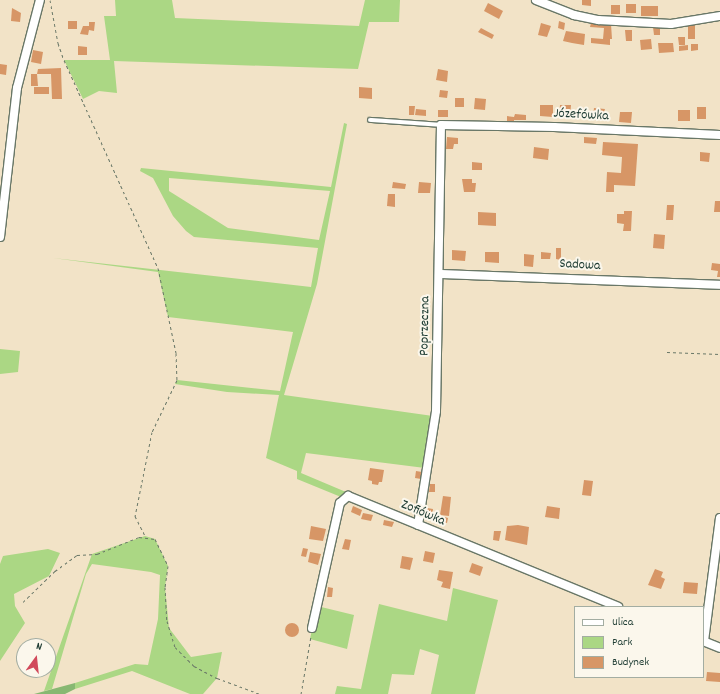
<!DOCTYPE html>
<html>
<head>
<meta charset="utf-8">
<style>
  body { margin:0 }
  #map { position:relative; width:720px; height:694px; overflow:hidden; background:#f2e3c7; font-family:Dekko,sans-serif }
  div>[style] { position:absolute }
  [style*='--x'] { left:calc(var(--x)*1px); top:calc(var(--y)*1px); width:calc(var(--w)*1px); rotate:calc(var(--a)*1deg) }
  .green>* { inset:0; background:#abd784 }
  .forest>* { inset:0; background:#88b872 }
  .building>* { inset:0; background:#d79666 }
  .round { border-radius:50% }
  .path>* { height:1px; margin-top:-0.5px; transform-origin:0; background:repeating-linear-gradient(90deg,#697767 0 3px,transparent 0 6px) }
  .roads { filter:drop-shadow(1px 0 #697767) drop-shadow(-1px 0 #697767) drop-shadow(0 1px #697767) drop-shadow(0 -1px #697767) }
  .service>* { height:4px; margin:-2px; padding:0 2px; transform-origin:2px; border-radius:2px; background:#fff }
  .minor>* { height:8px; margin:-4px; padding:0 4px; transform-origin:4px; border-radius:4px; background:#fff }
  span { translate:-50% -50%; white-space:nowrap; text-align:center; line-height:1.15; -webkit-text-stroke:4px #fbf7ec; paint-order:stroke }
  .street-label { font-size:14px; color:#1f3d34 }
  .legend { position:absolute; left:574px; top:606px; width:130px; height:72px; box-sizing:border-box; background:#fbf7ec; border:1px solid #a3ada2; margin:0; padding:5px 7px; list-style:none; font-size:12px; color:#1f3d34 }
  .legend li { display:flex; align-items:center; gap:8px; height:20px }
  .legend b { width:20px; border:1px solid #a3ada2 }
  .north { position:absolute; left:16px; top:638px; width:40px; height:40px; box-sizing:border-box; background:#fbf7ec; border:1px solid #a3ada2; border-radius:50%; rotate:15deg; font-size:11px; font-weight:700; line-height:16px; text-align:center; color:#1f3d34 }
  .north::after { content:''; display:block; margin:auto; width:14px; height:18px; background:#d1495b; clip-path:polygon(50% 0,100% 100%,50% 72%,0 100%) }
</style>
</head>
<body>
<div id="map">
  <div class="green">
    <i style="clip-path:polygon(115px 0,172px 0,175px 18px,359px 26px,365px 0,400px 0,399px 22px,369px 22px,358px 69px,114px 61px,117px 93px,99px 91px,83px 99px,64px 60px,110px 60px,104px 16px,116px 16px)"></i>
    <i style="clip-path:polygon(evenodd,344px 123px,347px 124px,317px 284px,284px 395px,433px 416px,425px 468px,306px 453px,301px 473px,346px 492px,341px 497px,297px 479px,297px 471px,266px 458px,279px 395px,227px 392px,175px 384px,177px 380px,280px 391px,293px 332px,168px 317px,158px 272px,53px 258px,311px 287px,318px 248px,194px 237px,186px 231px,173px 216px,153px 178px,140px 171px,141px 168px,331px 187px,344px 123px,169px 178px,330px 191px,319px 240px,228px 228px,169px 191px,169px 178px)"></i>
    <i style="clip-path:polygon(0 349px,20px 351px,18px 372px,0 374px)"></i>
    <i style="clip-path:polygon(145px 536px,155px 539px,168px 566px,165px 587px,169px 628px,191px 657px,222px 652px,217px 678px,203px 694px,190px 694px,132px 671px,75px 689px,75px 683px,135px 664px,148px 665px,158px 619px,160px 575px,151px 572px,92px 564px,86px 574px,52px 689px,44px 691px,92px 554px)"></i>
    <i style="clip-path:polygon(48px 549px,60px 553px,49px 576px,14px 594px,15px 606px,25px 623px,0 661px,0 564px,3px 556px)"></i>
    <i style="clip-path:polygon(453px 588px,498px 600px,475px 694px,431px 694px,439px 655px,420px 649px,414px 675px,392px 674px,388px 694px,335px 694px,337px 686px,361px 689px,379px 604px,447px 621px)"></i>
    <i style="clip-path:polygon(317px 606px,354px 615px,347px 649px,310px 639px)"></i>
  </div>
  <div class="forest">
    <i style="clip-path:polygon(75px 683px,75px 689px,65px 694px,34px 694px)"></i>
  </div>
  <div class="building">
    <i style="clip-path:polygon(582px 0,591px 0,591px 6px,582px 5px)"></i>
    <i style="clip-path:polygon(488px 3px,503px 11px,499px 19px,484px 11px)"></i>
    <i style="clip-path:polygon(626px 4px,636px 4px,636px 13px,626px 13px)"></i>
    <i style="clip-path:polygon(611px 5px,620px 5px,620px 14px,611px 14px)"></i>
    <i style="clip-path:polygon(641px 6px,658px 6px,658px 16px,641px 16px)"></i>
    <i style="clip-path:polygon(12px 8px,21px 13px,20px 22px,11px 21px)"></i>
    <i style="clip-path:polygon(68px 21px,77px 21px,77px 29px,68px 29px)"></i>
    <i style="clip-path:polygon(559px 21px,565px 23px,564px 30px,558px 28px)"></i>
    <i style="clip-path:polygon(89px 22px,95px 22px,94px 31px,89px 30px,88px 35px,80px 34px,83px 26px,89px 26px)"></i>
    <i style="clip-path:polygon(541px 23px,551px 26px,547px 37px,538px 35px)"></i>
    <i style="clip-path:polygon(591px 23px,611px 24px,612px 39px,610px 39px,610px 45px,591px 43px,591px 38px,603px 39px,604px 28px,590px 27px)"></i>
    <i style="clip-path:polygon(688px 25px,695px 25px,695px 39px,688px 39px)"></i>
    <i style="clip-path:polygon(653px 27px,660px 27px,660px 35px,654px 35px)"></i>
    <i style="clip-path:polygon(481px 28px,494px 35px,492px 39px,478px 32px)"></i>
    <i style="clip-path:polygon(625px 30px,632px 30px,632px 41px,626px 41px)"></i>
    <i style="clip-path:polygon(566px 31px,585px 34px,584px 45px,572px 43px,573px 37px,572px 43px,563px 41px)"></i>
    <i style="clip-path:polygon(678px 37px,685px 37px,685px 45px,679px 45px)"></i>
    <i style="clip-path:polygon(651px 39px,652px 49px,641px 50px,640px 40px)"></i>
    <i style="clip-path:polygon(658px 43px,673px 43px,674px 52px,659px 53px)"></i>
    <i style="clip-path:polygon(691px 44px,698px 44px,698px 50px,691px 51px)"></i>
    <i style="clip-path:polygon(688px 45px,688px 50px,679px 51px,679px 46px)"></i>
    <i style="clip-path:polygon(78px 46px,87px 47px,87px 55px,78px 55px)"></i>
    <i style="clip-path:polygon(33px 50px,43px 52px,41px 64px,31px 62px)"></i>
    <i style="clip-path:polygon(0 64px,7px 65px,6px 75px,0 74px)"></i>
    <i style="clip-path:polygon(61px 68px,62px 99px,52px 99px,51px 74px,37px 74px,38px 69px)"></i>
    <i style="clip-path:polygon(438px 69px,448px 71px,447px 82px,436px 80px)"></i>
    <i style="clip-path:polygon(31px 74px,37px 74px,38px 86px,31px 86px)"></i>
    <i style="clip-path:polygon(34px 87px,49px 87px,49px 94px,34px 94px)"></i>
    <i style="clip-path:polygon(359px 87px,372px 88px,372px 99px,359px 98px)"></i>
    <i style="clip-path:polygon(440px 90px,448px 91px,447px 98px,439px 97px)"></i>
    <i style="clip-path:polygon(455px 98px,464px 98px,464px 107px,455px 107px)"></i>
    <i style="clip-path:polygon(475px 98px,486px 99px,485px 110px,474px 109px)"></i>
    <i style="clip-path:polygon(540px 105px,553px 105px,553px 117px,540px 116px)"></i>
    <i style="clip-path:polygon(560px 105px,571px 105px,570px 117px,559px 117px)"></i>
    <i style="clip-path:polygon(409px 106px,415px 106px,414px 115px,409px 115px)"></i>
    <i style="clip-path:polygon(697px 107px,706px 107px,706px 119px,697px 119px)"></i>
    <i style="clip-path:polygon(594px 108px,605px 109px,602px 119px,593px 118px)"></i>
    <i style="clip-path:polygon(416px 109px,426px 110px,426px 116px,415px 115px)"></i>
    <i style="clip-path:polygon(438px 110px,448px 110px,448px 117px,438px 117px)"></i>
    <i style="clip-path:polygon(678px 110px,690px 110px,690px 121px,678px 121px)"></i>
    <i style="clip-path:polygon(620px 112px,632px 112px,631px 123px,619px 122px)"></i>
    <i style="clip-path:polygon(515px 114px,526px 115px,526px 120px,514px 120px,514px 123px,507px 123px,507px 116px,514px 117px)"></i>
    <i style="clip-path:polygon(447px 137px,458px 138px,458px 144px,454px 144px,453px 149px,446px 149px)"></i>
    <i style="clip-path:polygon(584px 137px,597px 138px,596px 144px,584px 143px)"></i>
    <i style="clip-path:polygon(603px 142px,638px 144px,635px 186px,614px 185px,614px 192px,606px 192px,607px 172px,621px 173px,622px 157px,602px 155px)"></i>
    <i style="clip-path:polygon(534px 147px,549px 149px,548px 160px,533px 158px)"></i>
    <i style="clip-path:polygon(700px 152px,710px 153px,709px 162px,700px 161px)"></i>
    <i style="clip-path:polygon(472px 162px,482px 163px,482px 170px,472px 170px)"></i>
    <i style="clip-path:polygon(462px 179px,472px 179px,472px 183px,476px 183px,475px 192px,464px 192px)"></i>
    <i style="clip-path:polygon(393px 182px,406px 184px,405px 189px,392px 188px)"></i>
    <i style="clip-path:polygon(419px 182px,431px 183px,430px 193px,418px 193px)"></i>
    <i style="clip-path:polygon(388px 194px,395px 194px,395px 207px,387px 206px)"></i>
    <i style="clip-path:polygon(715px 201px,720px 201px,720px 212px,714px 212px)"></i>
    <i style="clip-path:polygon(667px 205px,674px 205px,673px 220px,666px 220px)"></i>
    <i style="clip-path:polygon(624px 211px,632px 211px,631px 231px,623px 231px,624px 224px,617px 223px,617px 214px,624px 214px)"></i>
    <i style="clip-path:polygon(478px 212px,496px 213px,496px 226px,478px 225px)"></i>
    <i style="clip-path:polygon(654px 234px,665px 235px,664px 249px,653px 248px)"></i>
    <i style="clip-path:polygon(556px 248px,561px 248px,561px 260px,556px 259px)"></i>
    <i style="clip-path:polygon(452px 250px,466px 251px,465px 261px,452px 260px)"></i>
    <i style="clip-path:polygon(485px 252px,499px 252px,499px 263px,485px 262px)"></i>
    <i style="clip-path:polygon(541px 252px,551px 253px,550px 259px,541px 259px)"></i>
    <i style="clip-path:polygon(524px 254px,534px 255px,533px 267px,524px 266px)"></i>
    <i style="clip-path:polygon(712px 263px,720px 264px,720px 277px,717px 277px,718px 271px,711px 270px)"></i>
    <i style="clip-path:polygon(370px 468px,384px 470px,382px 482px,379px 482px,378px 485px,372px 484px,372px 481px,368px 480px)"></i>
    <i style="clip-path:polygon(416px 471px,422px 472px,421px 479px,415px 478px)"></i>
    <i style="clip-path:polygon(584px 480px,593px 481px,591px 496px,582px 495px)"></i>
    <i style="clip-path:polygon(430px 484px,435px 484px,435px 492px,429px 492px)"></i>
    <i style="clip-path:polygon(443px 496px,451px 497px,449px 516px,440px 515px)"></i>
    <i style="clip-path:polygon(406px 501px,417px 506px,414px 513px,403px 508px)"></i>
    <i style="clip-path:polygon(353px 506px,362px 510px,360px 516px,351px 512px)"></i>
    <i style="clip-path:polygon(547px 506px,560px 508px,559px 519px,545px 517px)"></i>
    <i style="clip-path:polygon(427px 508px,433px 509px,432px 519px,426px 518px)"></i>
    <i style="clip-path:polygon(363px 513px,373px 515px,371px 521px,361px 519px)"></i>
    <i style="clip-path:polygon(438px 515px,448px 518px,447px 523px,437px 520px)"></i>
    <i style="clip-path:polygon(384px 520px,394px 522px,392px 527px,383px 525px)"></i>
    <i style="clip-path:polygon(518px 525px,529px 527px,527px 545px,505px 540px,507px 526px)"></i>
    <i style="clip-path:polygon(311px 526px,326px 529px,323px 541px,309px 539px)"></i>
    <i style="clip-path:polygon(494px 531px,501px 531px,499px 541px,493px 540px)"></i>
    <i style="clip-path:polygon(345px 539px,351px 540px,349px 550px,342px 549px)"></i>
    <i style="clip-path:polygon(303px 548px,308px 549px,306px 557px,301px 556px)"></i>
    <i style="clip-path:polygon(425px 551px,435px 553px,433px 563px,423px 561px)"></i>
    <i style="clip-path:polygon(310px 552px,321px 554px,318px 565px,308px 562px)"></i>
    <i style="clip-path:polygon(402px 556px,413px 558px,410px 570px,400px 568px)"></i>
    <i style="clip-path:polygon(472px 563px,483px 567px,480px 576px,469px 572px)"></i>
    <i style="clip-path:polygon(655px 569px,663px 572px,661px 577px,665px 579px,661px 589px,648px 585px)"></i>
    <i style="clip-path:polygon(439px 570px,453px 572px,450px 589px,441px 587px,443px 582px,437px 580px)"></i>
    <i style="clip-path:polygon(684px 582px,698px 583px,697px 594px,683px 593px)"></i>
    <i style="clip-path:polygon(328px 587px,333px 588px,332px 597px,327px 597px)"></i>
    <i class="round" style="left:285px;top:623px;width:14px;height:14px"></i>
    <i style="clip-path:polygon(707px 672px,720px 673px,720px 682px,706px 681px)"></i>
  </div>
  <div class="path">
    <i style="--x:50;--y:0;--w:44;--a:79.5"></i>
    <i style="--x:58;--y:43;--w:18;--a:71"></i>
    <i style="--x:64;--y:60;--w:228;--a:65.7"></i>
    <i style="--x:158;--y:268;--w:87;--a:78"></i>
    <i style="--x:176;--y:353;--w:27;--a:88"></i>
    <i style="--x:177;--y:380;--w:58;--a:115.7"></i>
    <i style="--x:152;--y:432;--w:86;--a:101.4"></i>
    <i style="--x:135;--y:516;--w:22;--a:63"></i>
    <i style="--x:667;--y:352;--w:53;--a:2.2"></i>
    <i style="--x:23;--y:602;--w:45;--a:-44.1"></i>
    <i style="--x:55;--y:571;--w:27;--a:-36"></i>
    <i style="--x:77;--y:555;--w:20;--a:-3"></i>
    <i style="--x:97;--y:554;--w:45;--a:-22"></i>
    <i style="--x:139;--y:537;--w:16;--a:7"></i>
    <i style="--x:155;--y:539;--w:30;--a:64"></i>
    <i style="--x:168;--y:566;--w:21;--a:98"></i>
    <i style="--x:165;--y:587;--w:34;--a:87"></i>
    <i style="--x:167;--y:621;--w:27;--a:73"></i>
    <i style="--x:175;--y:647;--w:27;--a:45"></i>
    <i style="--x:194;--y:666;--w:26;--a:28"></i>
    <i style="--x:217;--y:678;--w:46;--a:20.4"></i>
    <i style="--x:301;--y:694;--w:59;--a:-80.2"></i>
  </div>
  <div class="roads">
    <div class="service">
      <i style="--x:370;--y:120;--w:71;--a:4"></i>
    </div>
    <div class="minor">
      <i style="--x:536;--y:0;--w:41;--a:21.5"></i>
      <i style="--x:574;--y:15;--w:25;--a:12"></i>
      <i style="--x:598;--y:20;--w:73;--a:3.1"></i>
      <i style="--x:671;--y:24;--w:50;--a:-9.3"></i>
      <i style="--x:0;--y:237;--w:150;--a:-83.5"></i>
      <i style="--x:17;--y:88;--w:91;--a:-75.4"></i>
      <i style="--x:439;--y:274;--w:281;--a:2.2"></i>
      <i style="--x:418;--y:525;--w:115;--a:-81"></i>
      <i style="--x:436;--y:411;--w:286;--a:-89"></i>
      <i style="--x:441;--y:125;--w:113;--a:1"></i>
      <i style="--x:554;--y:127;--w:166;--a:2.8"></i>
      <i style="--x:312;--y:628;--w:128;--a:-77.4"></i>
      <i style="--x:340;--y:503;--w:11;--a:-41"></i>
      <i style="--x:348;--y:496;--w:292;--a:22.3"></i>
      <i style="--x:703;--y:641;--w:18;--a:22"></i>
      <i style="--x:704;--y:641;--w:124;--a:-82.6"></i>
    </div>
  </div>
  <div class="street-label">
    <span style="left:581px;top:115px;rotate:3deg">Józefówka</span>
    <span style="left:580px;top:265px;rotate:3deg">Sadowa</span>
    <span style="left:425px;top:326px;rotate:-89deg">Poprzeczna</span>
    <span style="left:423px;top:513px;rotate:23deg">Zofiówka</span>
  </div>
  <ul class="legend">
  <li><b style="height:5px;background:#fff"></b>Ulica</li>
  <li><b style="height:11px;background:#abd784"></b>Park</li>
  <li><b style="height:11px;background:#d79666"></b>Budynek</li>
  </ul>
  <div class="north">N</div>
</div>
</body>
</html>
